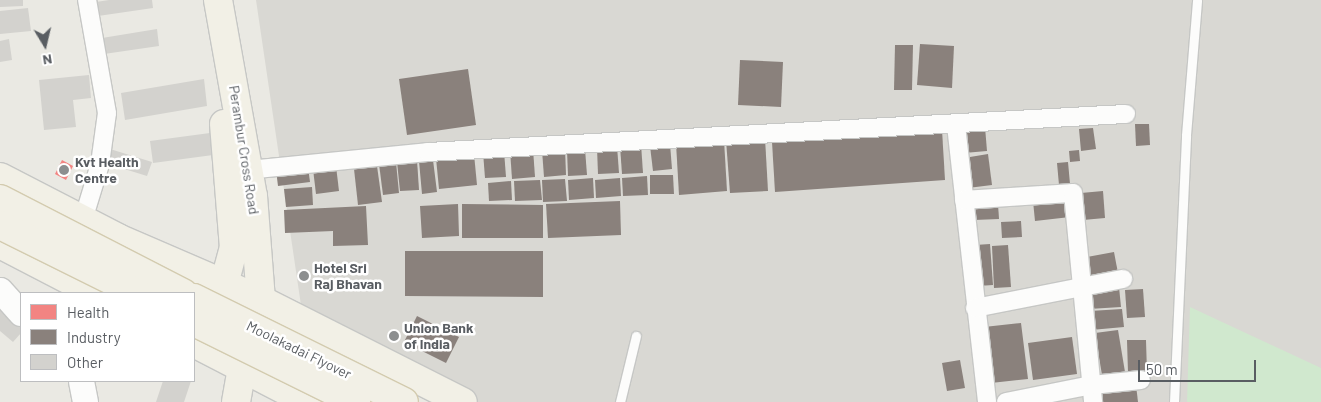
<!DOCTYPE html>
<html>
<head>
<meta charset="utf-8">
<style>
  body { margin:0 }
  #map { position:relative; width:1321px; height:402px; overflow:hidden; background:#eae9e3; font-family:Barlow,sans-serif }
  div>[style] { position:absolute }
  [style*='--x'] { left:calc(var(--x)*1px); top:calc(var(--y)*1px); width:calc(var(--w)*1px); rotate:calc(var(--a)*1deg) }
  .industrial>* { inset:0; background:#d9d8d3 }
  .green>* { inset:0; background:#d0e8ce }
  .health>* { inset:0; background:#f28482 }
  .industry>* { inset:0; background:#8a817c }
  .building>* { inset:0; background:#d3d2ce }
  .roads { filter:drop-shadow(1px 0 #c6c7c5) drop-shadow(-1px 0 #c6c7c5) drop-shadow(0 1px #c6c7c5) drop-shadow(0 -1px #c6c7c5) }
  .lane>* { height:9px; margin:-4.5px; padding:0 4.5px; transform-origin:4.5px; border-radius:4.5px; background:#fcfcfb }
  .street>* { height:18px; margin:-9px; padding:0 9px; transform-origin:9px; border-radius:9px; background:#fcfcfb }
  .secondary>* { height:25px; margin:-12.5px; padding:0 12.5px; transform-origin:12.5px; border-radius:12.5px; background:#fcfcfb }
  .primary>* { height:28px; margin:-14px; padding:0 14px; transform-origin:14px; border-radius:14px; background:#f2f0e6 }
  .bridges { filter:drop-shadow(1px 0 #d3cbaf) drop-shadow(-1px 0 #d3cbaf) drop-shadow(0 1px #d3cbaf) drop-shadow(0 -1px #d3cbaf) }
  .primary-bridge>* { height:28px; margin:-14px; padding:0 14px; transform-origin:14px; border-radius:14px; background:#f2f0e6 }
  .dots>* { width:14px; height:14px; translate:-50% -50%; box-sizing:border-box; border:2px solid #fff; border-radius:50% }
  span { translate:-50% -50%; white-space:nowrap; text-align:center; line-height:1.15; -webkit-text-stroke:5px #fff; paint-order:stroke }
  .street-label { font-size:14px; color:#595d62 }
  .poi-label { font-size:14px; color:#595d62; font-weight:700 }
  .left { translate:0 -50%; text-align:left }
  .legend { position:absolute; left:20px; top:292px; width:175px; height:90px; box-sizing:border-box; background:#fff; border:1px solid #bdbec0; margin:0; padding:6px 9px; list-style:none; font-size:15px; color:#595d62 }
  .legend li { display:flex; align-items:center; gap:10px; height:25px }
  .legend b { width:25px; border:1px solid #bdbec0 }
  .north { position:absolute; left:20px; top:20px; width:50px; height:50px; -webkit-text-stroke:4px #fff; paint-order:stroke; rotate:171deg; font-size:14px; font-weight:700; line-height:20px; text-align:center; color:#595d62 }
  .north::after { content:''; display:block; margin:auto; width:18px; height:22px; background:#595d62; clip-path:polygon(50% 0,100% 100%,50% 72%,0 100%) }
  .scale { position:absolute; left:1138px; top:360px; width:118px; height:22px; box-sizing:border-box; border:2px solid #595d62; border-top:0; padding-left:6px; font-size:15px; line-height:18px; white-space:nowrap; color:#595d62; -webkit-text-stroke:4px #fff; paint-order:stroke }
</style>
</head>
<body>
<div id="map">
  <div class="industrial">
    <i style="clip-path:polygon(256px 0,1321px 0,1321px 402px,468px 402px,302px 312px)"></i>
  </div>
  <div class="green">
    <i style="clip-path:polygon(1190px 307px,1321px 368px,1321px 402px,1187px 402px)"></i>
  </div>
  <div class="health">
    <i style="clip-path:polygon(62px 160px,73px 166px,66px 180px,55px 174px)"></i>
  </div>
  <div class="industry">
    <i style="clip-path:polygon(920px 44px,954px 46px,952px 88px,917px 85px)"></i>
    <i style="clip-path:polygon(895px 45px,913px 45px,912px 90px,894px 90px)"></i>
    <i style="clip-path:polygon(740px 60px,783px 62px,781px 107px,738px 105px)"></i>
    <i style="clip-path:polygon(468px 69px,476px 125px,407px 135px,399px 79px)"></i>
    <i style="clip-path:polygon(1135px 124px,1149px 124px,1150px 145px,1136px 146px)"></i>
    <i style="clip-path:polygon(985px 127px,987px 151px,964px 153px,962px 128px)"></i>
    <i style="clip-path:polygon(1093px 128px,1096px 149px,1081px 151px,1079px 129px)"></i>
    <i style="clip-path:polygon(942px 130px,945px 180px,775px 192px,772px 142px)"></i>
    <i style="clip-path:polygon(765px 138px,768px 191px,730px 193px,726px 140px)"></i>
    <i style="clip-path:polygon(724px 140px,727px 191px,679px 195px,676px 143px)"></i>
    <i style="clip-path:polygon(641px 144px,643px 173px,622px 174px,620px 146px)"></i>
    <i style="clip-path:polygon(670px 144px,672px 169px,653px 171px,650px 146px)"></i>
    <i style="clip-path:polygon(617px 146px,619px 173px,598px 174px,597px 148px)"></i>
    <i style="clip-path:polygon(565px 148px,566px 175px,544px 177px,542px 150px)"></i>
    <i style="clip-path:polygon(533px 149px,535px 177px,512px 179px,510px 150px)"></i>
    <i style="clip-path:polygon(585px 149px,587px 175px,568px 176px,567px 150px)"></i>
    <i style="clip-path:polygon(1079px 150px,1080px 161px,1070px 162px,1069px 151px)"></i>
    <i style="clip-path:polygon(504px 151px,506px 177px,485px 178px,483px 152px)"></i>
    <i style="clip-path:polygon(474px 154px,477px 185px,439px 189px,436px 158px)"></i>
    <i style="clip-path:polygon(988px 154px,992px 185px,968px 188px,964px 158px)"></i>
    <i style="clip-path:polygon(417px 160px,419px 190px,400px 191px,397px 162px)"></i>
    <i style="clip-path:polygon(433px 160px,437px 192px,422px 194px,419px 161px)"></i>
    <i style="clip-path:polygon(396px 162px,399px 193px,383px 195px,379px 164px)"></i>
    <i style="clip-path:polygon(1068px 162px,1070px 184px,1059px 185px,1057px 163px)"></i>
    <i style="clip-path:polygon(336px 166px,339px 191px,316px 194px,313px 169px)"></i>
    <i style="clip-path:polygon(377px 166px,382px 202px,358px 205px,354px 169px)"></i>
    <i style="clip-path:polygon(308px 167px,310px 182px,278px 186px,276px 170px)"></i>
    <i style="clip-path:polygon(650px 175px,673px 175px,674px 194px,650px 194px)"></i>
    <i style="clip-path:polygon(647px 176px,648px 195px,623px 196px,622px 178px)"></i>
    <i style="clip-path:polygon(593px 178px,594px 198px,569px 200px,568px 180px)"></i>
    <i style="clip-path:polygon(620px 178px,621px 196px,596px 198px,595px 180px)"></i>
    <i style="clip-path:polygon(565px 179px,567px 201px,543px 202px,542px 180px)"></i>
    <i style="clip-path:polygon(540px 180px,542px 200px,515px 201px,514px 181px)"></i>
    <i style="clip-path:polygon(511px 181px,512px 200px,489px 201px,488px 183px)"></i>
    <i style="clip-path:polygon(312px 187px,313px 205px,286px 207px,284px 189px)"></i>
    <i style="clip-path:polygon(1103px 191px,1105px 218px,1083px 220px,1081px 193px)"></i>
    <i style="clip-path:polygon(1068px 198px,1070px 217px,1035px 221px,1033px 201px)"></i>
    <i style="clip-path:polygon(620px 201px,621px 235px,548px 238px,546px 204px)"></i>
    <i style="clip-path:polygon(458px 204px,459px 236px,422px 238px,420px 206px)"></i>
    <i style="clip-path:polygon(462px 204px,543px 205px,543px 238px,462px 238px)"></i>
    <i style="clip-path:polygon(998px 204px,999px 219px,974px 220px,973px 206px)"></i>
    <i style="clip-path:polygon(366px 206px,368px 245px,333px 246px,333px 231px,285px 233px,284px 210px)"></i>
    <i style="clip-path:polygon(1021px 221px,1022px 237px,1002px 238px,1001px 222px)"></i>
    <i style="clip-path:polygon(990px 244px,993px 285px,978px 286px,975px 245px)"></i>
    <i style="clip-path:polygon(1008px 245px,1011px 287px,994px 288px,992px 246px)"></i>
    <i style="clip-path:polygon(405px 251px,543px 251px,543px 297px,405px 296px)"></i>
    <i style="clip-path:polygon(1114px 252px,1118px 273px,1091px 278px,1087px 257px)"></i>
    <i style="clip-path:polygon(1119px 287px,1121px 307px,1089px 309px,1088px 289px)"></i>
    <i style="clip-path:polygon(1143px 289px,1145px 317px,1127px 318px,1125px 290px)"></i>
    <i style="clip-path:polygon(1122px 309px,1124px 327px,1091px 330px,1090px 311px)"></i>
    <i style="clip-path:polygon(417px 316px,459px 337px,446px 363px,404px 342px)"></i>
    <i style="clip-path:polygon(1021px 323px,1028px 379px,991px 383px,984px 327px)"></i>
    <i style="clip-path:polygon(1118px 330px,1125px 372px,1102px 375px,1095px 333px)"></i>
    <i style="clip-path:polygon(1072px 337px,1077px 374px,1033px 380px,1028px 343px)"></i>
    <i style="clip-path:polygon(1127px 340px,1146px 340px,1147px 373px,1128px 373px)"></i>
    <i style="clip-path:polygon(960px 360px,965px 388px,947px 391px,942px 363px)"></i>
    <i style="clip-path:polygon(1136px 385px,1138px 402px,1103px 402px,1101px 389px)"></i>
  </div>
  <div class="building">
    <i style="clip-path:polygon(0 0,23px 0,23px 6px,0 7px)"></i>
    <i style="clip-path:polygon(109px 0,152px 0,153px 8px,98px 16px,96px 2px)"></i>
    <i style="clip-path:polygon(28px 8px,31px 31px,0 34px,0 11px)"></i>
    <i style="clip-path:polygon(157px 29px,159px 46px,104px 54px,102px 38px)"></i>
    <i style="clip-path:polygon(9px 39px,12px 60px,0 62px,0 41px)"></i>
    <i style="clip-path:polygon(89px 75px,91px 98px,73px 100px,76px 127px,44px 130px,39px 80px)"></i>
    <i style="clip-path:polygon(204px 79px,207px 106px,125px 120px,121px 93px)"></i>
    <i style="clip-path:polygon(210px 133px,213px 155px,153px 163px,150px 141px)"></i>
    <i style="clip-path:polygon(110px 149px,152px 162px,147px 176px,105px 163px)"></i>
    <i style="clip-path:polygon(0 306px,21px 319px,21px 333px,13px 342px,0 331px)"></i>
    <i style="clip-path:polygon(163px 381px,191px 381px,184px 402px,156px 402px)"></i>
  </div>
  <div class="roads">
    <div class="lane">
      <i style="--x:620;--y:402;--w:68;--a:-76.4"></i>
      <i style="--x:1174;--y:402;--w:267;--a:-87.4"></i>
      <i style="--x:1186;--y:135;--w:135;--a:-85.3"></i>
    </div>
    <div class="street">
      <i style="--x:956;--y:125;--w:279;--a:83.6"></i>
      <i style="--x:238;--y:171;--w:191;--a:-5.7"></i>
      <i style="--x:428;--y:152;--w:699;--a:-3.12"></i>
      <i style="--x:964;--y:200;--w:109;--a:-3.7"></i>
      <i style="--x:1073;--y:193;--w:210;--a:84.5"></i>
      <i style="--x:83;--y:220;--w:59;--a:-73.1"></i>
      <i style="--x:100;--y:164;--w:51;--a:-82.2"></i>
      <i style="--x:107;--y:113;--w:115;--a:-100"></i>
      <i style="--x:975;--y:308;--w:151;--a:-11.1"></i>
      <i style="--x:1006;--y:402;--w:88;--a:-11.2"></i>
      <i style="--x:1092;--y:385;--w:49;--a:-5.8"></i>
    </div>
    <div class="secondary">
      <i style="--x:0;--y:290;--w:31;--a:48"></i>
      <i style="--x:81;--y:381;--w:21;--a:79"></i>
    </div>
    <div class="primary">
      <i style="--x:218;--y:0;--w:199;--a:79.9"></i>
      <i style="--x:253;--y:196;--w:104;--a:85.6"></i>
      <i style="--x:224;--y:124;--w:123;--a:85.4"></i>
      <i style="--x:234;--y:247;--w:38;--a:105"></i>
      <i style="--x:0;--y:177;--w:133;--a:27.3"></i>
      <i style="--x:118;--y:238;--w:156;--a:23.4"></i>
      <i style="--x:261;--y:300;--w:226;--a:26.8"></i>
      <i style="--x:0;--y:244;--w:106;--a:27.5"></i>
      <i style="--x:194;--y:343;--w:128;--a:27.4"></i>
      <i style="--x:236;--y:402;--w:36;--a:-80"></i>
    </div>
  </div>
  <div class="bridges">
    <div class="primary-bridge">
      <i style="--x:0;--y:199;--w:206;--a:27.2"></i>
      <i style="--x:0;--y:225;--w:153;--a:26.4"></i>
      <i style="--x:194;--y:298;--w:234;--a:26.3"></i>
      <i style="--x:194;--y:322;--w:181;--a:26.3"></i>
    </div>
  </div>
  <div class="dots">
    <i style="left:64px;top:170px;background:#8c8e8f"></i>
    <i style="left:304px;top:276px;background:#8c8e8f"></i>
    <i style="left:394px;top:336px;background:#8c8e8f"></i>
  </div>
  <div class="street-label">
    <span style="left:244px;top:150px;rotate:81deg">Perambur Cross Road</span>
    <span style="left:299px;top:350px;rotate:26deg">Moolakadai Flyover</span>
  </div>
  <div class="poi-label">
    <span class="left" style="left:75px;top:170px">Kvt Health<br>Centre</span>
    <span class="left" style="left:314px;top:276px">Hotel Sri<br>Raj Bhavan</span>
    <span class="left" style="left:404px;top:336px">Union Bank<br>of India</span>
  </div>
  <ul class="legend">
  <li><b style="height:14px;background:#f28482"></b>Health</li>
  <li><b style="height:14px;background:#8a817c"></b>Industry</li>
  <li><b style="height:14px;background:#d3d2ce"></b>Other</li>
  </ul>
  <div class="north">N</div>
  <div class="scale">50 m</div>
</div>
</body>
</html>
